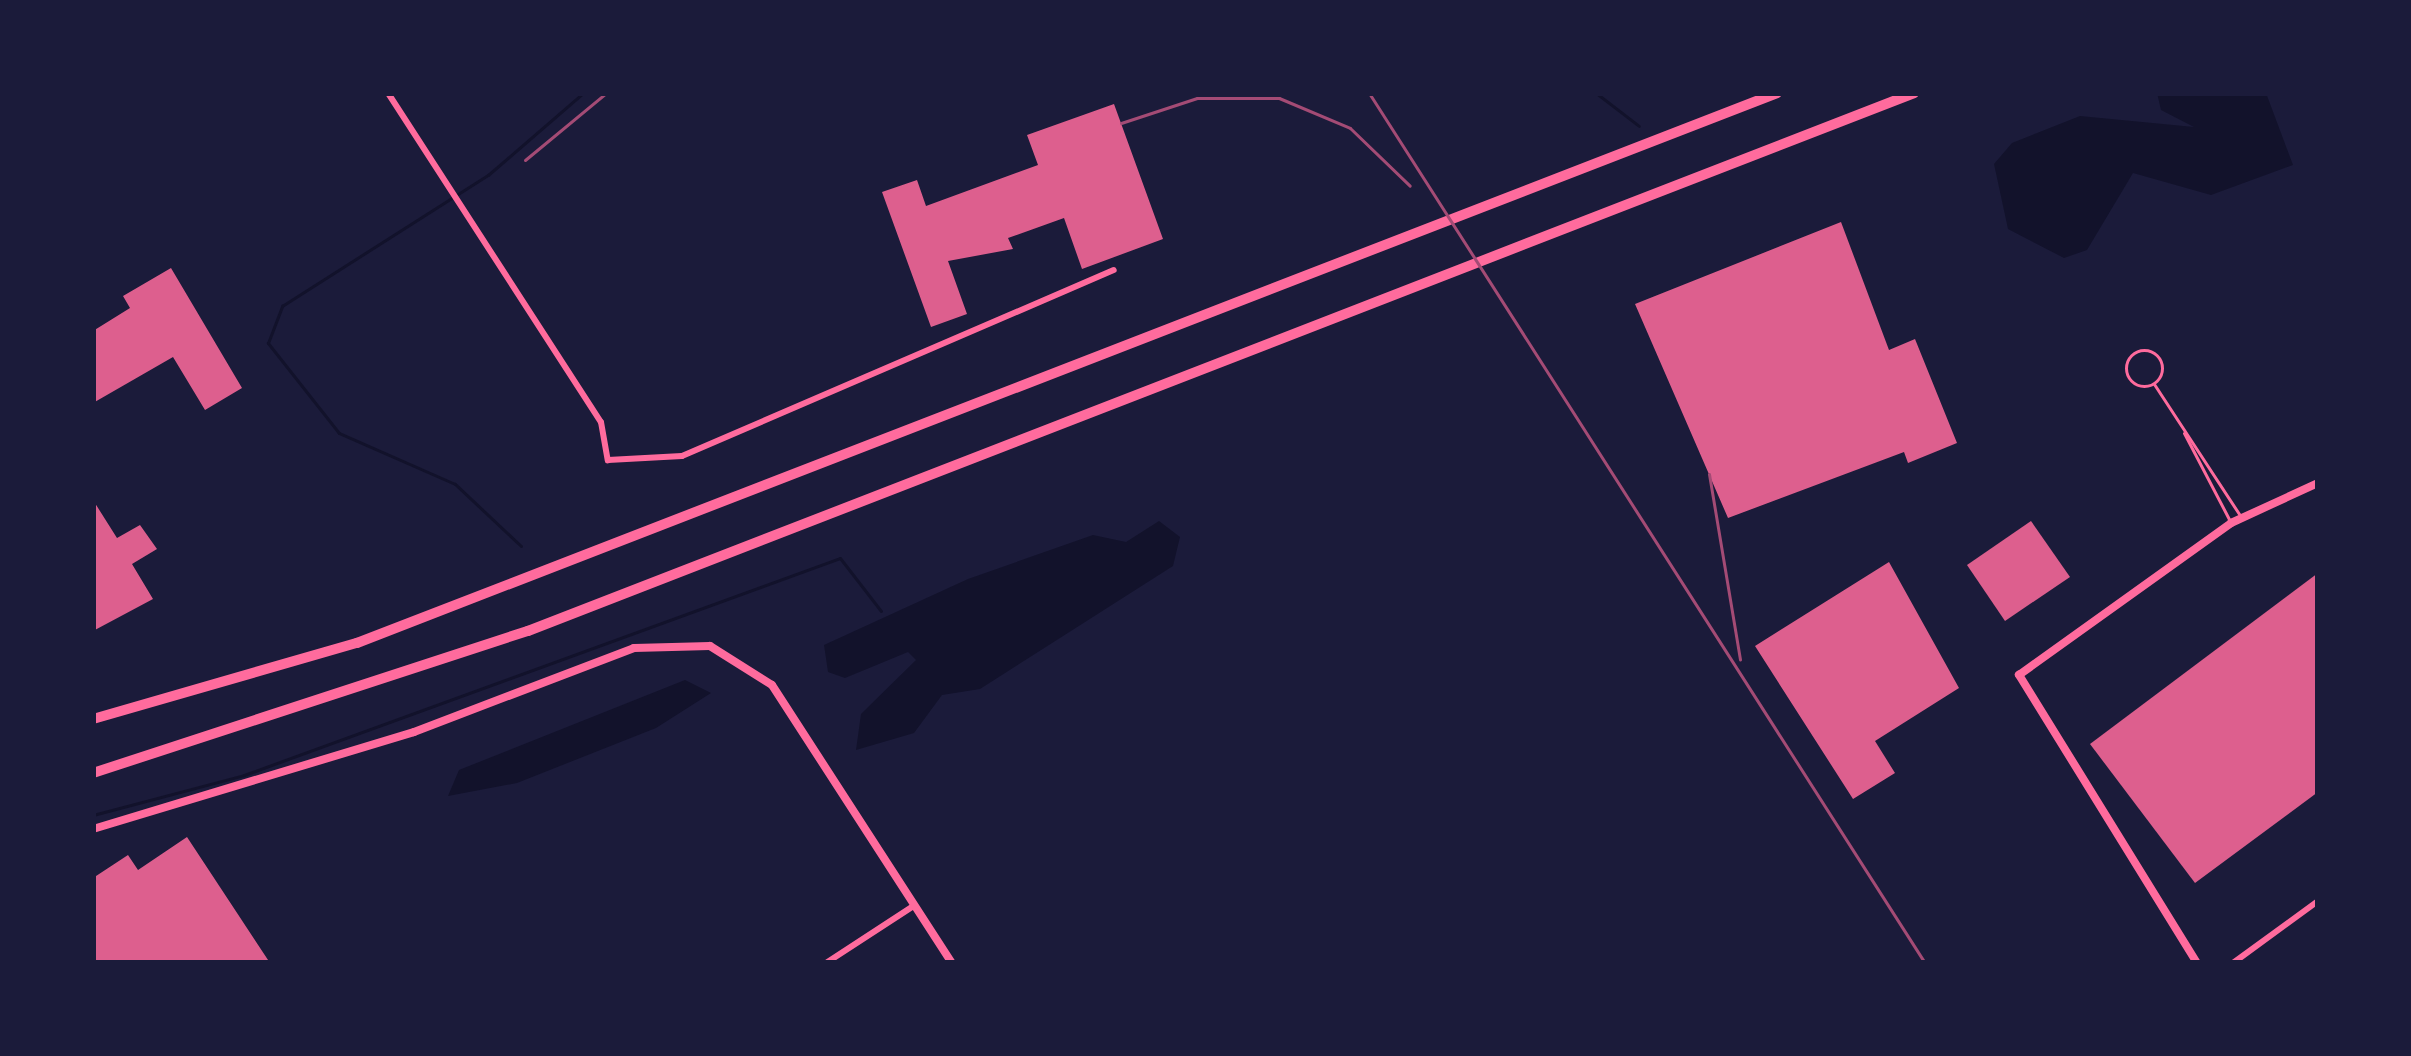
<!DOCTYPE html>
<style>
body{margin:0}
#map{position:relative;width:2411px;height:1056px;overflow:hidden;background:#1b1b3a;font-family:Mulish,sans-serif}
div>[style]{position:absolute}
.water>*{inset:0;background:#12122b}
.stream>*{height:3px;margin:-1.5px;padding:0 1.5px;transform-origin:1.5px;border-radius:1.5px;background:#12122b}
.building>*{inset:0;background:#dd5f8e}
.service>*{height:3px;margin:-1.5px;padding:0 1.5px;transform-origin:1.5px;border-radius:1.5px;background:#ff6b9d}
.service>.ring{margin:-1.5px;padding:0;box-sizing:content-box;background:none;border:3px solid #ff6b9d;border-radius:50%}
.minor>*{height:6px;margin:-3px;padding:0 3px;transform-origin:3px;border-radius:3px;background:#ff6b9d}
.tertiary>*{height:8px;margin:-4px;padding:0 4px;transform-origin:4px;border-radius:4px;background:#ff6b9d}
.motorway>*{height:10px;margin:-5px;padding:0 5px;transform-origin:5px;border-radius:5px;background:#ff6b9d}
.rail>*{height:3px;margin:-1.5px;padding:0 1.5px;transform-origin:1.5px;border-radius:1.5px;background:#a44b75}
span{translate:-50% -50%;white-space:nowrap;text-align:center;line-height:1.15;-webkit-text-stroke:9px #1b1b3a;paint-order:stroke}
.frame{position:absolute;inset:0;border:96px solid #1b1b3a;pointer-events:none}
</style>
<div id="map">
<div class="water">
<i style="clip-path:polygon(2157px 93px,2266px 93px,2293px 165px,2211px 195px,2133px 173px,2087px 250px,2064px 258px,2008px 229px,1994px 164px,2012px 143px,2080px 116px,2194px 127px,2161px 110px)"></i>
<i style="clip-path:polygon(1159px 521px,1180px 537px,1173px 566px,980px 689px,942px 695px,914px 733px,856px 750px,861px 714px,916px 660px,908px 652px,845px 678px,828px 672px,824px 645px,968px 579px,1093px 535px,1126px 542px)"></i>
<i style="clip-path:polygon(685px 680px,711px 693px,656px 728px,517px 783px,448px 796px,459px 770px)"></i>
</div>
<div class="stream">
<i style="left:1596px;top:93px;width:54px;rotate:37.5deg"></i>
<i style="left:521px;top:546px;width:91px;rotate:-136.8deg"></i>
<i style="left:455px;top:484px;width:127px;rotate:-156.3deg"></i>
<i style="left:339px;top:433px;width:115px;rotate:-128.3deg"></i>
<i style="left:268px;top:343px;width:40px;rotate:-69deg"></i>
<i style="left:282px;top:306px;width:244px;rotate:-32.5deg"></i>
<i style="left:488px;top:175px;width:125px;rotate:-40.8deg"></i>
<i style="left:93px;top:815px;width:156px;rotate:-14.8deg"></i>
<i style="left:244px;top:775px;width:634px;rotate:-20.01deg"></i>
<i style="left:840px;top:558px;width:67px;rotate:52.3deg"></i>
</div>
<div class="building">
<i style="clip-path:polygon(1114px 104px,1163px 239px,1082px 269px,1064px 218px,1008px 238px,1013px 249px,948px 261px,967px 314px,931px 327px,882px 192px,917px 180px,926px 206px,1038px 165px,1027px 135px)"></i>
<i style="clip-path:polygon(1841px 222px,1889px 350px,1915px 339px,1957px 443px,1908px 463px,1904px 452px,1728px 518px,1635px 304px)"></i>
<i style="clip-path:polygon(171px 268px,242px 388px,205px 410px,173px 357px,93px 403px,93px 331px,130px 308px,123px 296px)"></i>
<i style="clip-path:polygon(93px 500px,117px 538px,140px 525px,157px 549px,132px 564px,153px 599px,93px 631px)"></i>
<i style="clip-path:polygon(2031px 521px,2070px 577px,2005px 621px,1967px 565px)"></i>
<i style="clip-path:polygon(1889px 562px,1959px 688px,1875px 741px,1895px 773px,1853px 799px,1755px 646px)"></i>
<i style="clip-path:polygon(2318px 573px,2318px 792px,2195px 883px,2090px 744px)"></i>
<i style="clip-path:polygon(187px 837px,270px 963px,93px 963px,93px 878px,128px 855px,138px 870px)"></i>
</div>
<div class="service">
<i class="ring" style="left:2126px;top:350px;width:33px;height:33px"></i>
<i style="left:2154px;top:384px;width:159px;rotate:56.8deg"></i>
<i style="left:2184px;top:433px;width:97px;rotate:62.4deg"></i>
</div>
<div class="minor">
<i style="left:388px;top:93px;width:392px;rotate:57.1deg"></i>
<i style="left:601px;top:422px;width:39px;rotate:80deg"></i>
<i style="left:608px;top:460px;width:74px;rotate:-3.1deg"></i>
<i style="left:682px;top:456px;width:470px;rotate:-23.3deg"></i>
<i style="left:826px;top:963px;width:106px;rotate:-33.1deg"></i>
<i style="left:2233px;top:963px;width:105px;rotate:-36.1deg"></i>
</div>
<div class="tertiary">
<i style="left:93px;top:829px;width:335px;rotate:-16.8deg"></i>
<i style="left:414px;top:732px;width:235px;rotate:-20.9deg"></i>
<i style="left:634px;top:648px;width:76px;rotate:-1.5deg"></i>
<i style="left:710px;top:646px;width:73px;rotate:32.2deg"></i>
<i style="left:772px;top:685px;width:331px;rotate:57.1deg"></i>
<i style="left:2197px;top:963px;width:339px;rotate:-121.7deg"></i>
<i style="left:2019px;top:675px;width:261px;rotate:-35.6deg"></i>
<i style="left:2231px;top:523px;width:96px;rotate:-24.7deg"></i>
</div>
<div class="motorway">
<i style="left:93px;top:719px;width:275px;rotate:-16.1deg"></i>
<i style="left:357px;top:643px;width:1523px;rotate:-21.17deg"></i>
<i style="left:93px;top:773px;width:458px;rotate:-18.1deg"></i>
<i style="left:528px;top:631px;width:1487px;rotate:-21.21deg"></i>
</div>
<div class="rail">
<i style="left:1369px;top:93px;width:1032px;rotate:57.42deg"></i>
<i style="left:1121px;top:123px;width:80px;rotate:-18.2deg"></i>
<i style="left:1197px;top:98px;width:82px"></i>
<i style="left:1279px;top:98px;width:77px;rotate:22.9deg"></i>
<i style="left:1350px;top:128px;width:83px;rotate:44deg"></i>
<i style="left:525px;top:160px;width:105px;rotate:-39.6deg"></i>
<i style="left:1709px;top:474px;width:188px;rotate:80.5deg"></i>
</div>
<div class="frame"></div>
</div>
